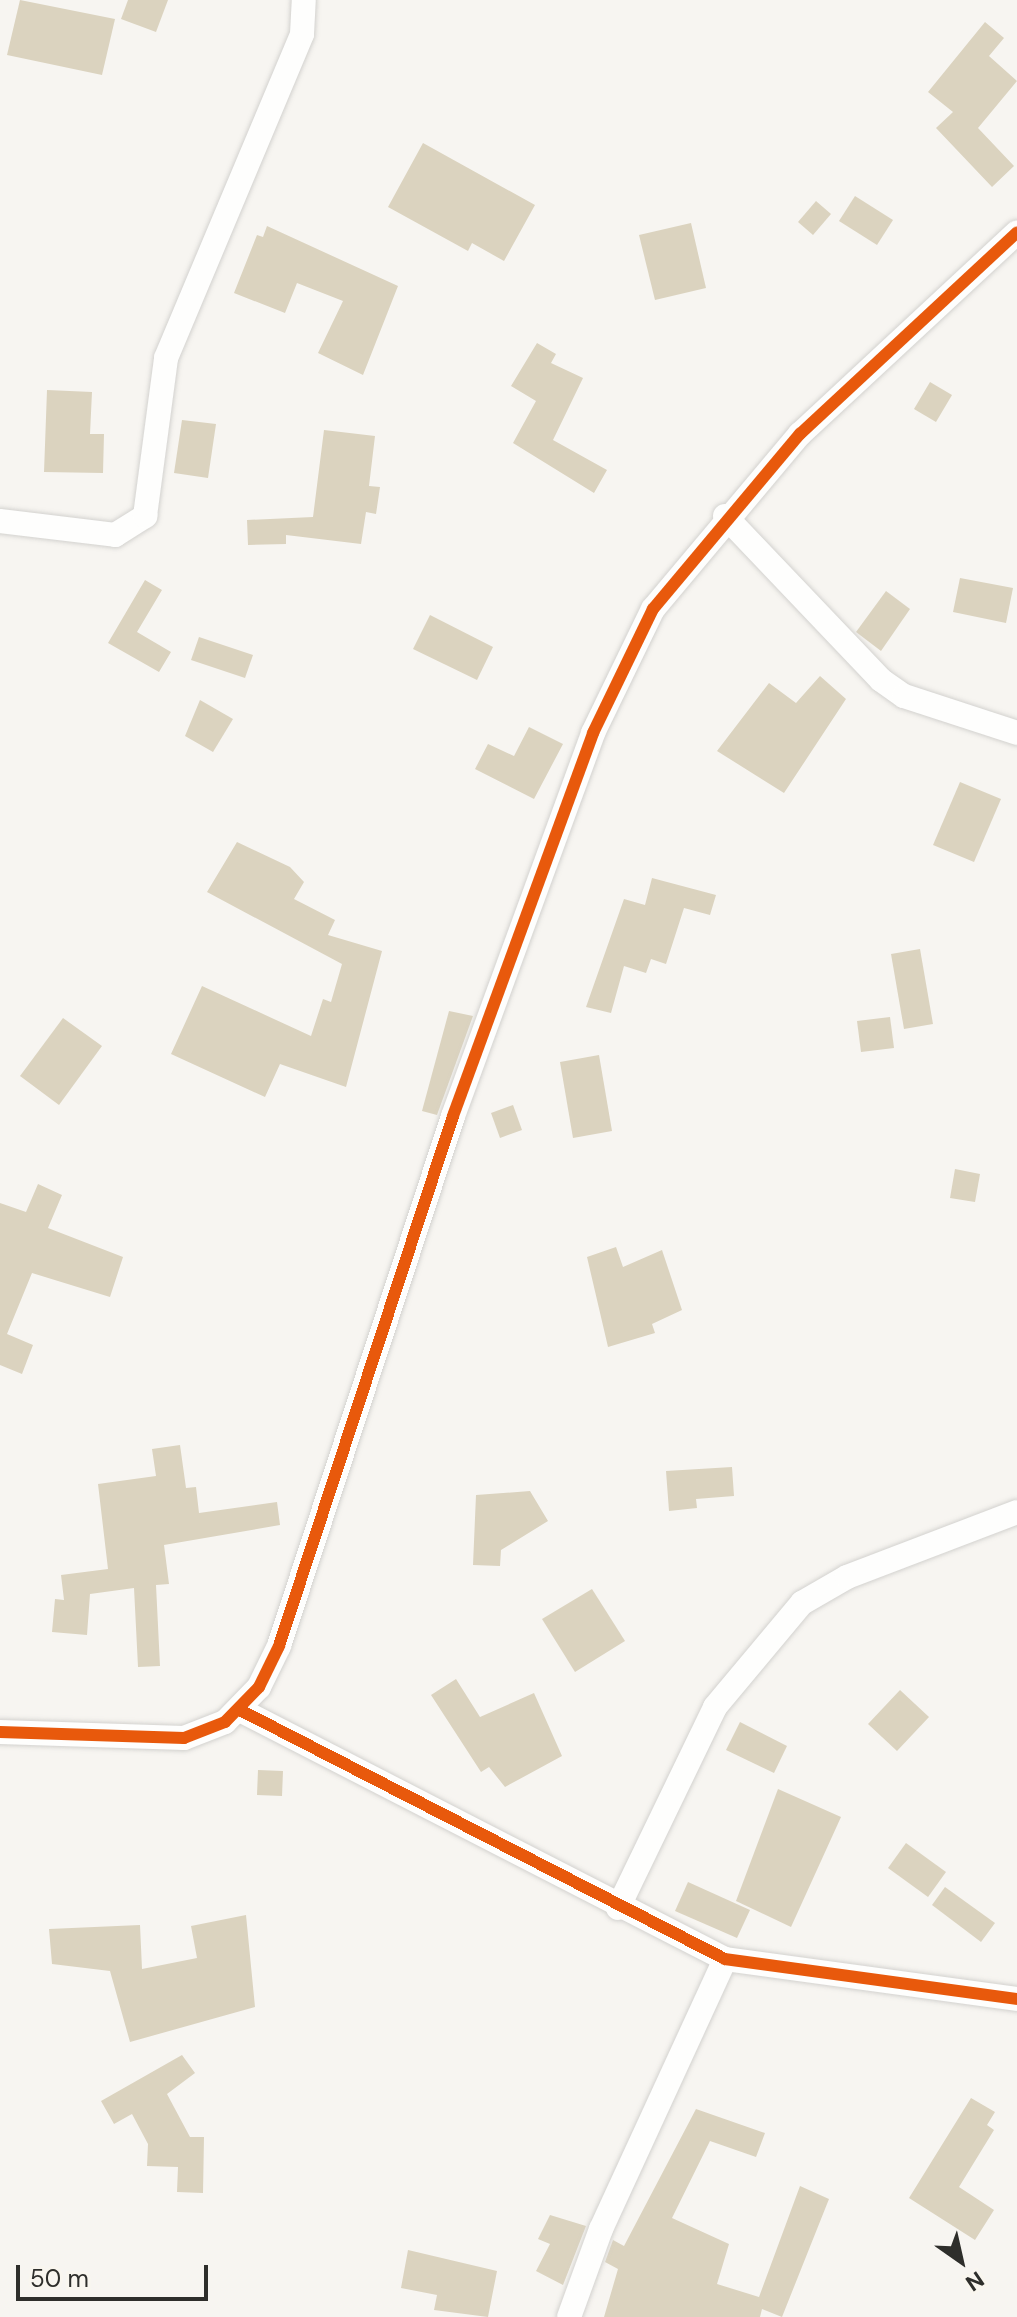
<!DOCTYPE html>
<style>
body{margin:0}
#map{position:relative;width:1017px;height:2317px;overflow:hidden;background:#f7f5f1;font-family:"DM Sans",sans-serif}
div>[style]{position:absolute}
.building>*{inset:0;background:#dbd3bf}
.roads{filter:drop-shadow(0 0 2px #d3d2cf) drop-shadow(0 0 2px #d3d2cf)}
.street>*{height:24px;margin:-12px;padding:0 12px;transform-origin:12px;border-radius:12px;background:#fefefd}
.cycleway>*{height:12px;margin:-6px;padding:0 6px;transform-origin:6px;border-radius:6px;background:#e8590c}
span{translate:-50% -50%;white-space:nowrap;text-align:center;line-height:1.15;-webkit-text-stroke:6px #f9f6ef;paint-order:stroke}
.north{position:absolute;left:921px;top:2221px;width:80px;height:80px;-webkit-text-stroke:6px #f9f6ef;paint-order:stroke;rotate:146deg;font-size:22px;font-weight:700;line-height:32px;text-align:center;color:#2e2e2b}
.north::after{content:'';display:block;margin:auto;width:28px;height:36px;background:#2e2e2b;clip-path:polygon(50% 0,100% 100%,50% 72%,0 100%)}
.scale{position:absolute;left:16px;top:2265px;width:192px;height:36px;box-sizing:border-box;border:4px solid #2e2e2b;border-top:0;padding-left:10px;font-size:24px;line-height:28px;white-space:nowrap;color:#2e2e2b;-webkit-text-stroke:6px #f9f6ef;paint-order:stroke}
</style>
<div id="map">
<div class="building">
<i style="clip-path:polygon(20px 0,115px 19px,102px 75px,7px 55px)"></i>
<i style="clip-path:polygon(128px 0,168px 0,156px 32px,121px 19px)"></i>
<i style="clip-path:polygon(985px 22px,1004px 38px,989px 56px,1017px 81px,978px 128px,1014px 166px,992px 187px,936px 128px,953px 112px,928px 92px)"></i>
<i style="clip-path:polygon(423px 143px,535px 205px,504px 261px,472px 243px,468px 251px,388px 207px)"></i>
<i style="clip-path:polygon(855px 196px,893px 220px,877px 245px,839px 221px)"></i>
<i style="clip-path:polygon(816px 201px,831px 214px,813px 235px,798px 222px)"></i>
<i style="clip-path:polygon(691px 223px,706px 288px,655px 300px,639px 235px)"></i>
<i style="clip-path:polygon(267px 226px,398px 286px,363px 375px,318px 353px,343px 301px,297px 283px,285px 313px,234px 293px,257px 235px,263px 237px)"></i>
<i style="clip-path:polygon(537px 343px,556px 354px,551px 363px,583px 378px,553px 440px,607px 470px,594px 493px,513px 443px,536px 401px,511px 386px)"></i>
<i style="clip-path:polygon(930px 382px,952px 395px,936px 422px,914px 409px)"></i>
<i style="clip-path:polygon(47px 390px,92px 392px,90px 434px,104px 434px,103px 473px,44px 472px)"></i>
<i style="clip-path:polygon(182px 420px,216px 424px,208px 478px,174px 473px)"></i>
<i style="clip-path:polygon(324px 430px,375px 436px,369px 486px,380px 487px,376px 514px,366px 512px,361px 544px,286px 535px,286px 544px,248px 545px,247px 520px,313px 517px)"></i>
<i style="clip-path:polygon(960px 578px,1013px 588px,1006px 623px,953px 612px)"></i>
<i style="clip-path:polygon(145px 580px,162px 590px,137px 632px,171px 652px,159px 672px,108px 643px)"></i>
<i style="clip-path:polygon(886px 591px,910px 609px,881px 651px,856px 632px)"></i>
<i style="clip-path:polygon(430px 615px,493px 647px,477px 680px,413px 649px)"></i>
<i style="clip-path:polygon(199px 637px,253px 655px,245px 678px,191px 660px)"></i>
<i style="clip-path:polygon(820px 676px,846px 699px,784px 793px,717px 751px,769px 683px,796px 703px)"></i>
<i style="clip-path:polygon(200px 700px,233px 719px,213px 752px,185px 736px)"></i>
<i style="clip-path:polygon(529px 727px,563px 744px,534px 799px,475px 769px,488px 744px,514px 756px)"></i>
<i style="clip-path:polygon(960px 782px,1001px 799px,974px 862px,933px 845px)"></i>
<i style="clip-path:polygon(237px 842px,290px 867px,304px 882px,294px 899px,335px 920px,328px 935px,382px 951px,346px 1087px,280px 1064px,265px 1097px,171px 1054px,202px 986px,311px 1036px,323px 999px,331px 1002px,342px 964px,207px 892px)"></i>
<i style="clip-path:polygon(652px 878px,716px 895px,710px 915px,684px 908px,666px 964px,651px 959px,646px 973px,624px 966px,611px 1013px,586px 1007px,624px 899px,645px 905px)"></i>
<i style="clip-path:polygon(920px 949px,933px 1024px,904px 1029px,891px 954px)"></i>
<i style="clip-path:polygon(449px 1011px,473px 1016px,437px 1115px,422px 1111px)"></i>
<i style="clip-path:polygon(890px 1017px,894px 1048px,861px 1052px,857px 1021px)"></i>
<i style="clip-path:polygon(63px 1018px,102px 1046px,59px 1105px,20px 1076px)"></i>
<i style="clip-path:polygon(599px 1055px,612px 1131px,573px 1138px,560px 1062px)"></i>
<i style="clip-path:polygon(513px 1105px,522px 1130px,500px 1138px,491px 1113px)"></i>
<i style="clip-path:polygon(955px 1169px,980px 1174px,975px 1202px,950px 1198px)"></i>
<i style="clip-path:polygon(38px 1184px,62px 1195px,48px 1228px,123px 1257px,110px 1297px,32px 1273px,7px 1334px,33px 1345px,22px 1374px,0 1365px,0 1203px,26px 1212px)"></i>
<i style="clip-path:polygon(616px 1247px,623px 1267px,662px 1250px,682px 1310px,652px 1324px,655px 1333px,608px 1347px,587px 1257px)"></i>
<i style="clip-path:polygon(180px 1445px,186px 1488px,196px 1487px,199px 1513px,277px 1502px,280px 1525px,164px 1545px,169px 1584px,156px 1585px,160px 1666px,138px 1667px,134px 1588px,90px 1594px,87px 1635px,52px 1632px,55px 1599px,64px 1600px,61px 1575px,108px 1569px,98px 1484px,156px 1476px,152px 1449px)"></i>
<i style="clip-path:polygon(732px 1467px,734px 1496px,696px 1499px,697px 1508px,669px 1511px,666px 1471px)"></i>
<i style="clip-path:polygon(530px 1491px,548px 1521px,501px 1550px,500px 1566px,473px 1565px,476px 1495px)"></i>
<i style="clip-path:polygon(592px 1589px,625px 1641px,575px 1672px,542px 1619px)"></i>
<i style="clip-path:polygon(456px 1679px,480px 1717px,534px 1693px,562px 1756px,505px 1787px,489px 1767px,481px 1772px,431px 1695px)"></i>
<i style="clip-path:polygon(900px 1690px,929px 1717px,897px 1751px,868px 1724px)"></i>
<i style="clip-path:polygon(740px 1722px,787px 1746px,774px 1773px,726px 1750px)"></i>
<i style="clip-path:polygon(258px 1770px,283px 1771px,282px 1796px,257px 1795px)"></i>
<i style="clip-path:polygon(778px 1789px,841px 1817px,791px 1927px,736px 1901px)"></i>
<i style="clip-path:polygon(906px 1843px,946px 1872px,928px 1897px,888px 1868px)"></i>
<i style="clip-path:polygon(688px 1882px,750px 1910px,737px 1938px,675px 1911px)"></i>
<i style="clip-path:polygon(945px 1887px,995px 1923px,981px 1942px,932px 1905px)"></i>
<i style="clip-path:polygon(246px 1915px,255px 2007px,130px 2042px,110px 1971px,52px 1964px,49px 1929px,140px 1925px,142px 1969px,197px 1958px,191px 1926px)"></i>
<i style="clip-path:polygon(182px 2055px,195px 2073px,167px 2094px,190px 2137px,204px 2137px,203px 2193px,177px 2192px,178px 2167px,147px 2166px,148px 2144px,132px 2114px,114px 2124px,101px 2101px)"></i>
<i style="clip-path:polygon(971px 2098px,995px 2112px,987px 2125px,994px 2130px,959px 2187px,994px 2210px,975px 2240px,909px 2198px)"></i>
<i style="clip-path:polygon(696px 2109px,765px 2133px,756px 2157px,710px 2141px,672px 2218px,729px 2244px,717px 2284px,759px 2297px,800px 2186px,829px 2199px,782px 2317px,762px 2309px,760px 2317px,604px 2317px,618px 2269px,605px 2262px,613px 2240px,624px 2246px)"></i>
<i style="clip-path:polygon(550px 2215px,586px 2226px,563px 2285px,536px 2271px,550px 2244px,538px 2239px)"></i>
<i style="clip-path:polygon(408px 2250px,497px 2271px,488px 2317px,434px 2310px,437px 2295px,401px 2288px)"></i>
</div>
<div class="roads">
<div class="street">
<i style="left:725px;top:516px;width:226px;rotate:46.4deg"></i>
<i style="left:881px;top:680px;width:28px;rotate:35deg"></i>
<i style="left:904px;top:696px;width:119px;rotate:18.1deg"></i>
<i style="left:0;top:521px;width:116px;rotate:6.9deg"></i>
<i style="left:115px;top:535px;width:36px;rotate:-32deg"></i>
<i style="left:145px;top:516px;width:159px;rotate:-82.4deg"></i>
<i style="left:166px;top:358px;width:351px;rotate:-67.2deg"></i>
<i style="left:302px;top:34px;width:34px;rotate:-87deg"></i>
<i style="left:240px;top:1710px;width:545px;rotate:27.18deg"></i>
<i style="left:725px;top:1959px;width:295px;rotate:7.8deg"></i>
<i style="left:0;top:1732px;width:184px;rotate:1.9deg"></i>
<i style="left:184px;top:1738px;width:44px;rotate:-21.3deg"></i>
<i style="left:225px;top:1722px;width:49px;rotate:-45.8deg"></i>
<i style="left:259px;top:1687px;width:46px;rotate:-64deg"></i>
<i style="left:279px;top:1646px;width:558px;rotate:-71.82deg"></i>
<i style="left:453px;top:1116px;width:408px;rotate:-69.9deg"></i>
<i style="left:593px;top:733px;width:138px;rotate:-64.2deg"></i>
<i style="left:653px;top:609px;width:229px;rotate:-50deg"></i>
<i style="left:800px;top:434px;width:296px;rotate:-42.9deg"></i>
<i style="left:618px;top:1908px;width:223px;rotate:-64.2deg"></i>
<i style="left:715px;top:1707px;width:136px;rotate:-50.1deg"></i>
<i style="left:802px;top:1603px;width:52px;rotate:-30deg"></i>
<i style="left:847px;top:1577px;width:182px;rotate:-20.9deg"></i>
<i style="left:569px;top:2317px;width:94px;rotate:-70deg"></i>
<i style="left:601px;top:2229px;width:297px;rotate:-65.3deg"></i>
</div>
</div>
<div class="cycleway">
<i style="left:240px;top:1710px;width:545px;rotate:27.18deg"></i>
<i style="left:725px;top:1959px;width:295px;rotate:7.8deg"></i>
<i style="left:0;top:1732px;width:184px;rotate:1.9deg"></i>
<i style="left:184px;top:1738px;width:44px;rotate:-21.3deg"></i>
<i style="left:225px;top:1722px;width:49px;rotate:-45.8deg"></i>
<i style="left:259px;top:1687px;width:46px;rotate:-64deg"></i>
<i style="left:279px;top:1646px;width:558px;rotate:-71.82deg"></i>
<i style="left:453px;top:1116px;width:408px;rotate:-69.9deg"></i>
<i style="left:593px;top:733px;width:138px;rotate:-64.2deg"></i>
<i style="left:653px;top:609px;width:229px;rotate:-50deg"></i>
<i style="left:800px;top:434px;width:296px;rotate:-42.9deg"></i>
</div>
<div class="north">N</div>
<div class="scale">50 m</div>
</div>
